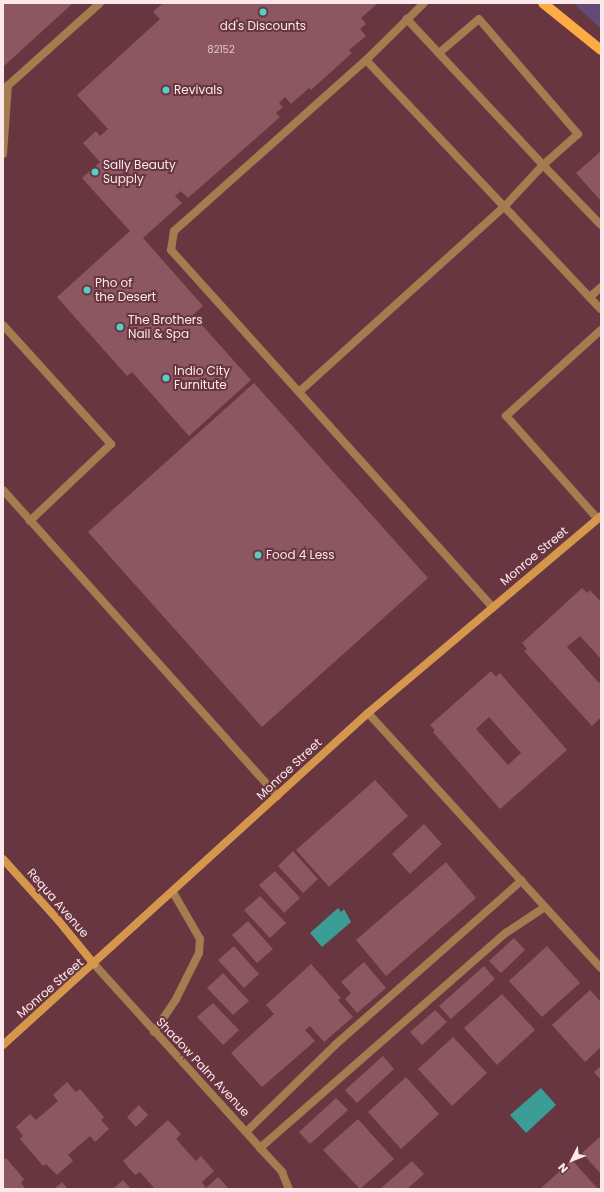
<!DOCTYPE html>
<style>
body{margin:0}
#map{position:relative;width:604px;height:1192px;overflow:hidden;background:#683640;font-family:Poppins,sans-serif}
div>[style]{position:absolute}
.green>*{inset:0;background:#624976}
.water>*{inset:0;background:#3a9d96}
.building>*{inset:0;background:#8c5760}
.lane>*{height:8px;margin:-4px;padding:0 4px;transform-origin:4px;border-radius:4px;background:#a37c4f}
.street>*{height:8px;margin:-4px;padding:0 4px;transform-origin:4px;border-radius:4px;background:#a37c4f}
.secondary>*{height:8px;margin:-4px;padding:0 4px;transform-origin:4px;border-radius:4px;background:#d5974c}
.primary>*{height:10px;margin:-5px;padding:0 5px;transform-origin:5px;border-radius:5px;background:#fcab45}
.dots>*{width:11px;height:11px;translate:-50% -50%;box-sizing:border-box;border:2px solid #683640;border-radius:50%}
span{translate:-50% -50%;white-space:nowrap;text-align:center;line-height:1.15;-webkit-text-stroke:4px #683640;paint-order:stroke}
.number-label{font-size:10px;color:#e0c4c8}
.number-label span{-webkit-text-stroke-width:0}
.poi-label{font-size:12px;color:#fce8eb}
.left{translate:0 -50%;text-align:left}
.street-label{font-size:12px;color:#fce8eb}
.frame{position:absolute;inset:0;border:4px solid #fce8eb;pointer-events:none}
.north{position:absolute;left:552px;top:1140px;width:40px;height:40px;-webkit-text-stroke:3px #683640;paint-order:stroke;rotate:228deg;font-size:11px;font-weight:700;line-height:16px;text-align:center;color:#fce8eb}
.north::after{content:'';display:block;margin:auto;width:14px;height:18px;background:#fce8eb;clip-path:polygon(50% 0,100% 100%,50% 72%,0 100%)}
</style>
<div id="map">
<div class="green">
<i style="clip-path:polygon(573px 3px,601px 3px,601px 29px)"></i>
</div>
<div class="water">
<i style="clip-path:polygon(338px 908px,341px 912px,344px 909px,351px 922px,322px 947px,310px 933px)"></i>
<i style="clip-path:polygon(541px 1088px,556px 1105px,526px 1133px,510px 1115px)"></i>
</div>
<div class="building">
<i style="clip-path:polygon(3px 3px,73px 3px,3px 67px)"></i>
<i style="clip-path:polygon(163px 3px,378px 3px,361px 18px,366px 24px,360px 29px,366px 36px,349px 50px,352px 53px,311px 90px,309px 88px,291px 104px,285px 97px,279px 103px,283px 107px,276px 113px,280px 117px,188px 198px,181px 191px,175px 196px,182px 203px,143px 238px,203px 306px,193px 315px,251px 380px,189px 436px,132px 372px,127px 376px,57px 297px,130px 231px,82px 178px,100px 162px,83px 143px,96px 131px,100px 136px,108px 129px,77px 95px,160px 19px,153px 12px)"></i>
<i style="clip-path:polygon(601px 151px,601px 201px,576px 173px)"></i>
<i style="clip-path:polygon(254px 383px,428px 578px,262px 727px,88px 532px)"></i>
<i style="clip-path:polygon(582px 588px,587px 593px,590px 590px,601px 602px,601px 659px,580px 636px,567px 647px,599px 683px,601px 681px,601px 717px,592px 726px,524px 651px,527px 649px,522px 643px)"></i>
<i style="clip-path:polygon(evenodd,491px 671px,496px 677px,500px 673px,567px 750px,500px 809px,433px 732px,435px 730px,430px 725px,491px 671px,489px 717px,521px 753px,508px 765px,476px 729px,489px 717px)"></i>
<i style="clip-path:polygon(375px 780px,408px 816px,329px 887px,296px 850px)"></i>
<i style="clip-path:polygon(424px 824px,442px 844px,410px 874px,392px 854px)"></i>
<i style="clip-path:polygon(293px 851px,318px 879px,303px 893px,278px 866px)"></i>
<i style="clip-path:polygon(446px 862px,476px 898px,386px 976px,356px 940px)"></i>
<i style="clip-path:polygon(275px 871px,300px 898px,284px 913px,259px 885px)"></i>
<i style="clip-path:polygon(260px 896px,286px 923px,270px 938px,244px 910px)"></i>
<i style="clip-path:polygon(248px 921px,273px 949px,257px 963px,232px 935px)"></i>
<i style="clip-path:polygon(514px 938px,525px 950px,501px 973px,489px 961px)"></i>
<i style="clip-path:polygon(234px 946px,259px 974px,244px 988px,218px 960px)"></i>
<i style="clip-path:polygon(547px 946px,580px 983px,542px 1017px,509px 981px)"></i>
<i style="clip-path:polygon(364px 962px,386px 988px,357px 1013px,345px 999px,351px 993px,341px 982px)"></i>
<i style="clip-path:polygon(311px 964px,341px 998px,338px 1000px,353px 1017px,324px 1042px,310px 1026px,305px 1030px,315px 1041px,262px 1087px,231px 1053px,274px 1014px,266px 1005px)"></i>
<i style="clip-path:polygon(484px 966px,495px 979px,451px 1019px,439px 1006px)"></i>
<i style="clip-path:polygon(223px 973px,249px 1001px,233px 1015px,207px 988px)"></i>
<i style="clip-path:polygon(590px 990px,601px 1002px,601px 1047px,585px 1062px,552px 1025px)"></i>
<i style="clip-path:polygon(502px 994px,535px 1030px,497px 1065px,464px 1028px)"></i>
<i style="clip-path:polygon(213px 1003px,239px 1030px,223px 1045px,197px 1017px)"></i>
<i style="clip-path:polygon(435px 1010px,447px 1022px,422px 1045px,410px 1032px)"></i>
<i style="clip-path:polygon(453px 1037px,487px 1073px,452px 1106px,418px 1069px)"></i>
<i style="clip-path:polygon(383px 1056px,394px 1069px,357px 1103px,345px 1090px)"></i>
<i style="clip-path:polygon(601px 1066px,601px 1080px,594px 1072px)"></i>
<i style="clip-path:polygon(406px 1077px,439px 1114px,401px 1149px,368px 1112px)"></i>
<i style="clip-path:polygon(67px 1082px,76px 1092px,80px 1089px,104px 1117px,101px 1120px,109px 1129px,95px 1142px,90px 1136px,68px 1155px,73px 1161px,57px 1175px,46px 1164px,43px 1166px,20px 1139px,23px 1136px,16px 1127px,30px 1114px,36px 1120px,58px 1101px,53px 1095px)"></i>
<i style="clip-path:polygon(336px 1098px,348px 1110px,310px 1144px,299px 1132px)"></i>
<i style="clip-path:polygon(139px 1105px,148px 1115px,136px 1127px,127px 1117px)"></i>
<i style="clip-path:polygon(358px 1119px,394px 1159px,360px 1189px,323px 1150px)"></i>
<i style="clip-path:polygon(168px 1120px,181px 1134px,176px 1139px,196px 1161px,201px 1156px,214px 1171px,202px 1182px,206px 1188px,218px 1177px,229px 1189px,155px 1189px,140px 1172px,135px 1175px,123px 1161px)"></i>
<i style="clip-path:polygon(601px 1136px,601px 1174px,582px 1153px)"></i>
<i style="clip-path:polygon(6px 1158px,24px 1179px,21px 1183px,26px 1189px,3px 1189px,3px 1160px)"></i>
<i style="clip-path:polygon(572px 1160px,598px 1189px,540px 1189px)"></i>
<i style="clip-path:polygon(412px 1161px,424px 1174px,407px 1189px,380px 1189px)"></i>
<i style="clip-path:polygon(123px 1180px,131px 1189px,113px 1189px)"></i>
<i style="clip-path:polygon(62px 1182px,68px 1189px,54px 1189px)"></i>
</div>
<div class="lane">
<i style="left:424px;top:3px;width:81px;rotate:135.5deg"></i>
<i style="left:366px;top:60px;width:257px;rotate:138.3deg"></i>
<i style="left:174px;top:231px;width:19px;rotate:99deg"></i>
<i style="left:171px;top:250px;width:481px;rotate:48deg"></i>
<i style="left:439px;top:53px;width:52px;rotate:-40.4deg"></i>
<i style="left:479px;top:19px;width:152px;rotate:49.3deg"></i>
<i style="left:578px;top:134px;width:47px;rotate:138.5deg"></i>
<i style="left:543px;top:165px;width:83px;rotate:46deg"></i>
<i style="left:366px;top:60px;width:342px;rotate:46.7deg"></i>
<i style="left:3px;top:90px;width:130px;rotate:-41.9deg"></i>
<i style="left:3px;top:154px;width:69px;rotate:-85.9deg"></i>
<i style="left:590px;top:297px;width:15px;rotate:-42deg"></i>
<i style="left:3px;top:325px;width:161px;rotate:47.8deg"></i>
<i style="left:111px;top:444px;width:112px;rotate:136.5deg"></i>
<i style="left:299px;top:392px;width:276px;rotate:-42.1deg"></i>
<i style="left:504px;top:207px;width:57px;rotate:-47.1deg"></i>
<i style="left:543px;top:165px;width:200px;rotate:-133deg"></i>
<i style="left:3px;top:490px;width:411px;rotate:48.1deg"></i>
<i style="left:597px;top:518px;width:137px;rotate:-131.7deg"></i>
<i style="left:506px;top:416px;width:128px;rotate:-42.2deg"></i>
<i style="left:368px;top:713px;width:345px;rotate:47.6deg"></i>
<i style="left:154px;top:1032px;width:40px;rotate:-56deg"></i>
<i style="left:176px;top:999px;width:51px;rotate:-63.4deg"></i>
<i style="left:199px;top:953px;width:14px;rotate:-86deg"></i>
<i style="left:200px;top:939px;width:54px;rotate:-119.9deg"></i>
<i style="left:246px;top:1132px;width:124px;rotate:-44.3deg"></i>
<i style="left:335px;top:1045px;width:249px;rotate:-41.4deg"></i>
<i style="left:260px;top:1148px;width:327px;rotate:-41.2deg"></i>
<i style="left:506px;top:933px;width:47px;rotate:-33.7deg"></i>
</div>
<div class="street">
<i style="left:94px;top:964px;width:248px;rotate:47.9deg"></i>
<i style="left:260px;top:1148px;width:33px;rotate:47deg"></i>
<i style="left:282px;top:1172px;width:18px;rotate:68deg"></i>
</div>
<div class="secondary">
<i style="left:3px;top:859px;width:82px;rotate:48deg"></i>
<i style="left:58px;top:920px;width:57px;rotate:50.7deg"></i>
<i style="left:3px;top:1045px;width:493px;rotate:-42.3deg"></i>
<i style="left:368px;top:713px;width:305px;rotate:-40.2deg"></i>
</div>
<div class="primary">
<i style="left:543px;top:3px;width:75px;rotate:39deg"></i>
</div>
<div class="dots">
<i style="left:263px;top:12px;background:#55cec5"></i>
<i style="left:166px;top:90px;background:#55cec5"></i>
<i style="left:95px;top:172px;background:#55cec5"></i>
<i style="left:87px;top:290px;background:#55cec5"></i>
<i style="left:120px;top:327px;background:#55cec5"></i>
<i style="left:166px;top:378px;background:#55cec5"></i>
<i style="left:258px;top:555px;background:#55cec5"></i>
</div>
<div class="number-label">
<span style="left:221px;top:50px">82152</span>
</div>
<div class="poi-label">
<span style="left:263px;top:26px">dd's Discounts</span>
<span class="left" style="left:174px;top:90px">Revivals</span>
<span class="left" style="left:103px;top:172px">Sally Beauty<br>Supply</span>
<span class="left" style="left:95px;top:290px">Pho of<br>the Desert</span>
<span class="left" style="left:128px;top:327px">The Brothers<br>Nail &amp; Spa</span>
<span class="left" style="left:174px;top:378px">Indio City<br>Furnitute</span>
<span class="left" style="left:266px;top:555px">Food 4 Less</span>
</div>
<div class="street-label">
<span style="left:534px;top:556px;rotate:-40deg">Monroe Street</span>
<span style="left:289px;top:769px;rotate:-43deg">Monroe Street</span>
<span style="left:58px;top:903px;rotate:49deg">Requa Avenue</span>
<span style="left:50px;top:988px;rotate:-41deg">Monroe Street</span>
<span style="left:203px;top:1067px;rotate:47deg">Shadow Palm Avenue</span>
</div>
<div class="frame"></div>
<div class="north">N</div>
</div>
